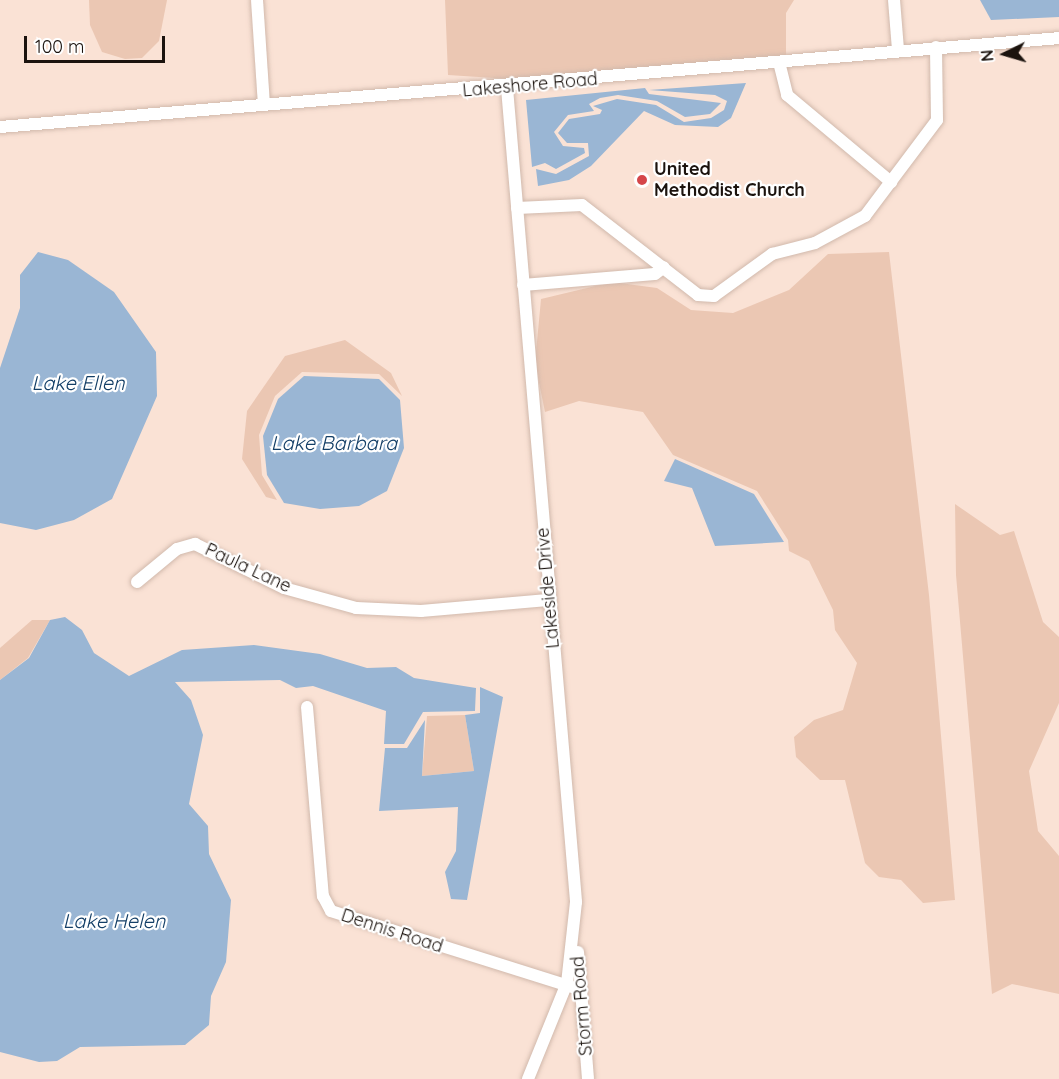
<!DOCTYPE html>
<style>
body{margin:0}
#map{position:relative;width:1059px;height:1079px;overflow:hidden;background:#fae2d5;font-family:Quicksand,sans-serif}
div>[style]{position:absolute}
.green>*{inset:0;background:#ebc7b3}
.water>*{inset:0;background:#9ab6d4}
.roads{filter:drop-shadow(0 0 2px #d1b9ac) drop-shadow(0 0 2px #d1b9ac)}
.minor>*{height:12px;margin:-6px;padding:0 6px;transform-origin:6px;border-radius:6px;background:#fff}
.dots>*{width:16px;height:16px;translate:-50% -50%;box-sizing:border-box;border:3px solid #fff;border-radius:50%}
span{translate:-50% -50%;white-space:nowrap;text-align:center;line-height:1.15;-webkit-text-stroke:4.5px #fff;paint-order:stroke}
.street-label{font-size:18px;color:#1b130e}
.poi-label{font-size:18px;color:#1b130e;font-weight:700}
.left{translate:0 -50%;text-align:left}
.water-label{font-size:20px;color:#143f67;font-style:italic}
.north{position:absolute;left:975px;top:24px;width:60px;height:60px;-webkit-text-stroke:4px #fff;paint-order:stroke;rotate:265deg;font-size:16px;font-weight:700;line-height:24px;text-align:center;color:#1b130e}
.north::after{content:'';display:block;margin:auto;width:21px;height:27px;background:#1b130e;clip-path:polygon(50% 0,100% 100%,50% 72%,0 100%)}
.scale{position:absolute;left:24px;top:36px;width:141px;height:27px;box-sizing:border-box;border:3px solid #1b130e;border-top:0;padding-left:8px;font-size:18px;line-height:21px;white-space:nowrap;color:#1b130e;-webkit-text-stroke:4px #fff;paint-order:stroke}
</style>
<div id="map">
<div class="green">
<i style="clip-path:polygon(89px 0,167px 0,159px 41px,142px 58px,125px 59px,102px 52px,90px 25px)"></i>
<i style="clip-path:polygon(445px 0,794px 0,786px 13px,786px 56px,511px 79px,448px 75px)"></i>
<i style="clip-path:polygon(889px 252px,929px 595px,955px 900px,923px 903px,901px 880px,879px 877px,865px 863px,845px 780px,820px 780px,796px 757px,794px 737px,814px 720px,843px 710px,857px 663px,835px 630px,833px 610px,809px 561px,789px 551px,788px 540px,757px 491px,673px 455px,643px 412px,579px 401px,545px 412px,535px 363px,541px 299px,612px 282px,657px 288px,691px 310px,733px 313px,789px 290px,828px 254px)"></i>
<i style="clip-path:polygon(345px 340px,391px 373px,402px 396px,379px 374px,302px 372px,275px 396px,259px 435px,262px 475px,277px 500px,266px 497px,242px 459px,247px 411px,285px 356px)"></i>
<i style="clip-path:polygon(955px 504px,1000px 535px,1014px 531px,1043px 622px,1059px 637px,1059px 703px,1029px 771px,1038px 831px,1059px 856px,1059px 994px,1012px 984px,992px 994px,956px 575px)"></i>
<i style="clip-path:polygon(32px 620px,50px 620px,28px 658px,0 680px,0 648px)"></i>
<i style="clip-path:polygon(465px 715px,474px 771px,422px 776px,427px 716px)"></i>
</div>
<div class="water">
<i style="clip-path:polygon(980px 0,1059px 0,1059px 17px,991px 20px)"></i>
<i style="clip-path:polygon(746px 83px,731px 118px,718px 127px,675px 125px,644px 111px,591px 166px,569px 180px,538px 186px,536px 169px,556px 174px,589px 156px,588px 143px,567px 143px,558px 133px,569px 119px,600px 114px,602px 110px,593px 106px,617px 99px,656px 105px,684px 122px,711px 118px,724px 110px,727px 101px,715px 95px,649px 90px)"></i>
<i style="clip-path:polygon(645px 88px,649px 94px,721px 103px,710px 114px,685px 117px,657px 101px,618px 95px,600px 98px,589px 104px,594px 111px,568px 115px,554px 132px,563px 146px,584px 148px,585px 153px,556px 169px,545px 163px,532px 167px,526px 100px)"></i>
<i style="clip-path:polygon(38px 252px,68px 260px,114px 292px,156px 352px,157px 396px,112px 499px,74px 520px,36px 530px,0 523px,0 368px,20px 308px,20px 275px)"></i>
<i style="clip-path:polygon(304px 376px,379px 379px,400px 400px,404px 448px,387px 491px,359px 506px,320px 509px,284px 503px,267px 475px,263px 436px,278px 399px)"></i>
<i style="clip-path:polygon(675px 459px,754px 494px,784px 542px,715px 546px,692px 488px,664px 481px)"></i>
<i style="clip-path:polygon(65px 617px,82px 630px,94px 653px,129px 676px,182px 650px,254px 645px,320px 654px,367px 668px,396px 667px,414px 678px,476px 688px,475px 711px,423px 712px,404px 744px,384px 744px,386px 711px,313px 686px,296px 688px,280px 680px,175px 682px,191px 700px,203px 735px,189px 804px,208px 826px,209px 854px,231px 900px,226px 962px,211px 996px,209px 1025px,185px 1045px,80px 1047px,57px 1061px,39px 1062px,0 1052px,0 680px,29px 658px,50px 620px)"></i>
<i style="clip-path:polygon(480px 687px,503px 697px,467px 900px,451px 899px,445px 872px,456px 851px,458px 807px,379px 811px,385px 748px,407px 748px,425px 720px,422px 776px,474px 771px,465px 715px,480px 713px)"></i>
</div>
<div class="roads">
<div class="minor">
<i style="left:257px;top:0;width:105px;rotate:86.2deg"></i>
<i style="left:894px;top:0;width:50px;rotate:85.4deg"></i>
<i style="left:779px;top:62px;width:34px;rotate:76deg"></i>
<i style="left:787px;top:95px;width:136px;rotate:39.9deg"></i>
<i style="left:507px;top:88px;width:817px;rotate:85.15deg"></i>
<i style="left:576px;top:902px;width:81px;rotate:96.3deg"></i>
<i style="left:567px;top:983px;width:104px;rotate:112.1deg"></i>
<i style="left:0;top:127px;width:1063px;rotate:-4.8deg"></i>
<i style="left:517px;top:208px;width:65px;rotate:-2.6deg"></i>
<i style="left:582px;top:205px;width:147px;rotate:37.8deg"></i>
<i style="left:698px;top:295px;width:16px;rotate:4deg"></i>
<i style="left:714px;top:296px;width:72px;rotate:-35.9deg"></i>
<i style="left:772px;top:254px;width:44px;rotate:-14.3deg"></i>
<i style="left:815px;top:243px;width:57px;rotate:-28.4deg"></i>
<i style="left:865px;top:216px;width:120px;rotate:-53.1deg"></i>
<i style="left:937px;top:120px;width:73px;rotate:-90.8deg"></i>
<i style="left:523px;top:285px;width:132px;rotate:-4.8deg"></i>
<i style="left:655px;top:274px;width:11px;rotate:-38deg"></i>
<i style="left:137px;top:582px;width:52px;rotate:-39.5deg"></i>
<i style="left:177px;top:549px;width:19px;rotate:-16deg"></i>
<i style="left:195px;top:544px;width:99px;rotate:26.3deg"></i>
<i style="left:284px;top:588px;width:75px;rotate:15.5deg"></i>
<i style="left:356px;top:608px;width:65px;rotate:2.6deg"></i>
<i style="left:421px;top:611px;width:127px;rotate:-5deg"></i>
<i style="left:307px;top:707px;width:190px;rotate:85.2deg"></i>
<i style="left:323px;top:896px;width:17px;rotate:62deg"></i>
<i style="left:331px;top:911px;width:263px;rotate:17.5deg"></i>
<i style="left:578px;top:952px;width:127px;rotate:85.5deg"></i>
</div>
</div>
<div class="dots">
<i style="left:642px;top:180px;background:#d5464a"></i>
</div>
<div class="street-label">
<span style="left:530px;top:85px;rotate:-5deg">Lakeshore Road</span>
<span style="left:248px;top:568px;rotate:25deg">Paula Lane</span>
<span style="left:548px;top:588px;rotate:-95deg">Lakeside Drive</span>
<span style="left:392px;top:931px;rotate:18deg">Dennis Road</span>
<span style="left:582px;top:1006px;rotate:-95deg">Storm Road</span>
</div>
<div class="poi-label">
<span class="left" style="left:654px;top:180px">United<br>Methodist Church</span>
</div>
<div class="water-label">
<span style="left:78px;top:382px">Lake Ellen</span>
<span style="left:334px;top:442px">Lake Barbara</span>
<span style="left:114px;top:920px">Lake Helen</span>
</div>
<div class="north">N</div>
<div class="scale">100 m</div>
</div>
